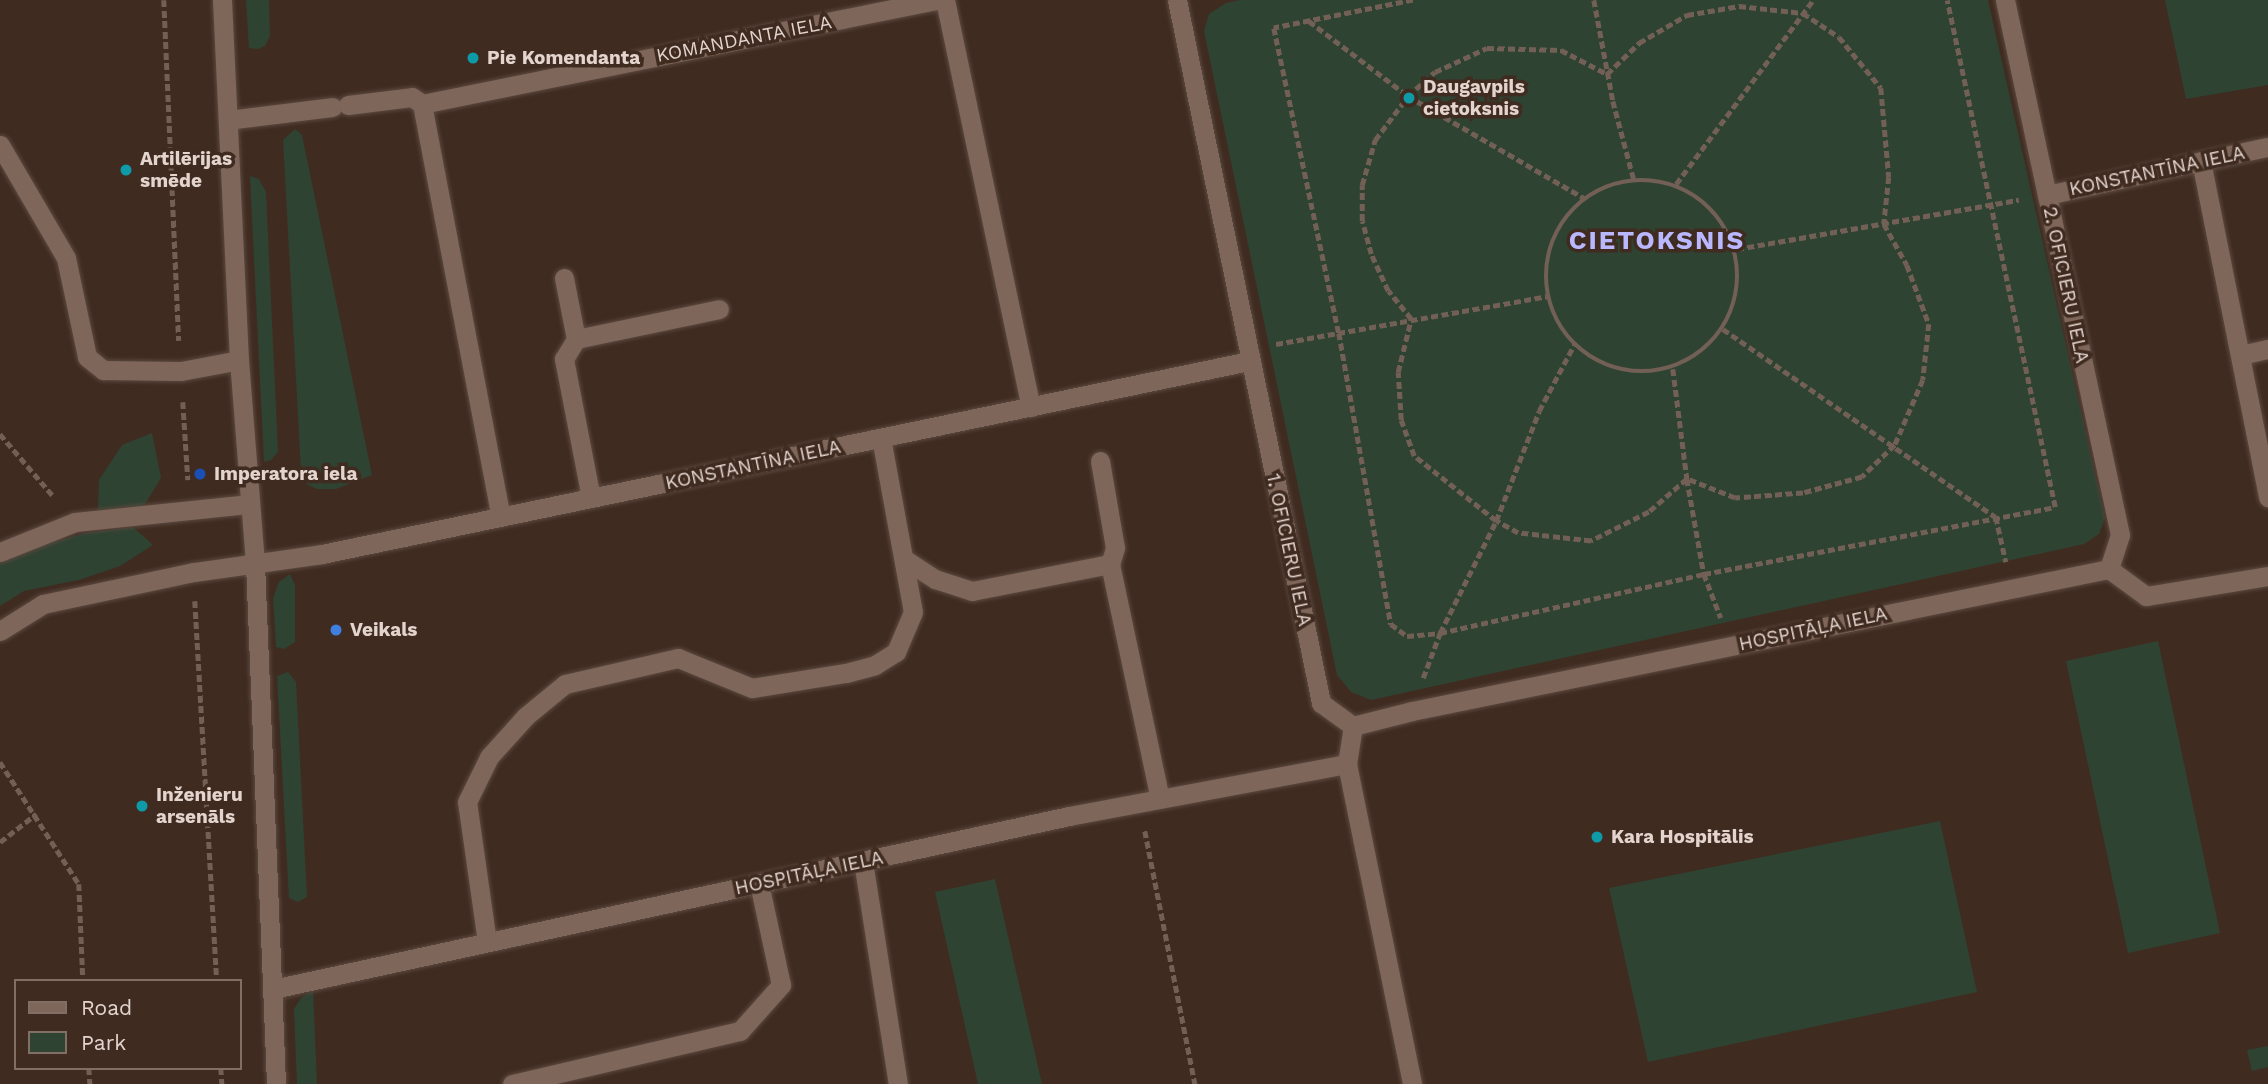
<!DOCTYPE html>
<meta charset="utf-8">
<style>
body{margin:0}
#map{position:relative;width:2268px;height:1084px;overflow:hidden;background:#402b20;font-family:"Work Sans",sans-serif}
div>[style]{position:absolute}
.green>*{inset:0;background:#2f4332}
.path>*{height:4.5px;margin-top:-2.25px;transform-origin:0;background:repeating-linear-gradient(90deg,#725f55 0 7px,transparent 0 10.5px)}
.path>.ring{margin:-2.25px;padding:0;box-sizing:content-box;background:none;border:4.5px solid #725f55;border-radius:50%}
.roads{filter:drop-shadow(0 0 2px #5b4940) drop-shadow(0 0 2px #5b4940)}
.minor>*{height:19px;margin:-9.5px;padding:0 9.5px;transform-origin:9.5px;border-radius:9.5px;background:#7e665a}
.dots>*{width:19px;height:19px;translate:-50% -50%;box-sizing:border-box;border:4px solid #402b20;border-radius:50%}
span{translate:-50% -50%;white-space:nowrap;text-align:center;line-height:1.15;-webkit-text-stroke:7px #402b20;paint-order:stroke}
.street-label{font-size:19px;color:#e3d5ce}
.poi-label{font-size:19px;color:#e3d5ce;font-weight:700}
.left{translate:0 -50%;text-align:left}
.district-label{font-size:26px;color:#b9b8ff;font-weight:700;letter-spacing:2px}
.legend{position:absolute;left:14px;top:979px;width:228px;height:91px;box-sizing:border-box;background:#402b20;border:2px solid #816f66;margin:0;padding:9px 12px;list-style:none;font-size:21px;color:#e3d5ce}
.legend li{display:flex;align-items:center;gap:14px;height:35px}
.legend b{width:35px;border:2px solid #816f66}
</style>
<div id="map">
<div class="green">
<i style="clip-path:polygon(246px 0,269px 0,270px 36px,265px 46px,258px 49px,249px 48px)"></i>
<i style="clip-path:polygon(1240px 0,1988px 0,2105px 518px,2099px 534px,2084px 544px,1371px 700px,1351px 692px,1337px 675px,1204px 31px,1209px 14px,1226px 3px)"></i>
<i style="clip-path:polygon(2165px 0,2268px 0,2268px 85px,2186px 99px)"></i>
<i style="clip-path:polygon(295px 129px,302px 135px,372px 475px,336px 489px,317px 489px,306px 484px,301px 471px,283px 140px)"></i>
<i style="clip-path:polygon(250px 176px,259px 179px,266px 192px,278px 452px,271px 460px,264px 462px)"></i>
<i style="clip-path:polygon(152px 433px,161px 478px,144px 506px,98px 510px,99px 480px,122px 445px)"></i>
<i style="clip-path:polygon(133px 527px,153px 545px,120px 566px,79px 580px,24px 591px,0 606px,0 562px,42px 545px,86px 533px)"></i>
<i style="clip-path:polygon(290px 574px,295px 585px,295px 642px,284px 649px,276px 647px,273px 598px,279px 582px)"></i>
<i style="clip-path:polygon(2158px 641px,2220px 933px,2128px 953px,2066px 661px)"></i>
<i style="clip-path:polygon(288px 672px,296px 682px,307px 897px,298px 902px,289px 898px,277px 676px)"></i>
<i style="clip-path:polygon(1940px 821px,1977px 992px,1648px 1062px,1609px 888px)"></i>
<i style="clip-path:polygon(995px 879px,1013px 958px,1042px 1084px,978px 1084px,935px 892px)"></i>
<i style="clip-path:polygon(313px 990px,317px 1084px,297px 1084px,294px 1009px,301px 998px)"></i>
<i style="clip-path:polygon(2268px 1046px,2268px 1067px,2252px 1071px,2247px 1050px)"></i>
</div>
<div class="path">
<i style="left:164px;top:0;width:341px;rotate:87.5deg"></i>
<i style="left:1413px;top:0;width:142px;rotate:168.6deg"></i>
<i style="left:1274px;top:28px;width:312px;rotate:78deg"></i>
<i style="left:1339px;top:333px;width:296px;rotate:79.9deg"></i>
<i style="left:1391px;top:624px;width:20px;rotate:37deg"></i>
<i style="left:1407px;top:636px;width:33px;rotate:-5deg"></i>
<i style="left:1440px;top:633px;width:271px;rotate:-12.6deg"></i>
<i style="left:1704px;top:574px;width:357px;rotate:-10.8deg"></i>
<i style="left:2055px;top:507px;width:518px;rotate:-102.03deg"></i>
<i style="left:1594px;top:0;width:103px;rotate:79.3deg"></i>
<i style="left:1613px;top:101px;width:82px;rotate:75.1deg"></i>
<i style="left:1739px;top:6px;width:64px;rotate:6.2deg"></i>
<i style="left:1803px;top:13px;width:43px;rotate:33.7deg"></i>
<i style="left:1839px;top:37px;width:66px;rotate:50.5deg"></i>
<i style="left:1881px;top:88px;width:89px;rotate:84.9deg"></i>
<i style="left:1889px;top:177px;width:47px;rotate:96.1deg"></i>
<i style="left:1884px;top:224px;width:47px;rotate:60.7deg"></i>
<i style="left:1907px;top:265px;width:63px;rotate:69.6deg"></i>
<i style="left:1929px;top:324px;width:56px;rotate:96.1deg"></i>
<i style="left:1923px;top:380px;width:71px;rotate:113.3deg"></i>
<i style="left:1895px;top:445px;width:46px;rotate:135.9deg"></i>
<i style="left:1862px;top:477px;width:61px;rotate:164.8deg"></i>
<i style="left:1803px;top:493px;width:68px;rotate:175.8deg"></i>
<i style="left:1735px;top:498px;width:52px;rotate:-158.4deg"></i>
<i style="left:1687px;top:479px;width:50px;rotate:139deg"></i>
<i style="left:1649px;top:512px;width:65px;rotate:153.4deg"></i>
<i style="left:1591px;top:541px;width:73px;rotate:-173.7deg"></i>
<i style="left:1518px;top:533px;width:25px;rotate:-151deg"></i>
<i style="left:1496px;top:521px;width:105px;rotate:-141.6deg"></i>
<i style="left:1414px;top:456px;width:38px;rotate:-110deg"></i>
<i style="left:1401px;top:420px;width:48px;rotate:-93.6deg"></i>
<i style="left:1398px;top:372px;width:55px;rotate:-76.2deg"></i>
<i style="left:1411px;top:319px;width:36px;rotate:-129deg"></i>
<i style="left:1388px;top:291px;width:41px;rotate:-114.7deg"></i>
<i style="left:1371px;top:254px;width:34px;rotate:-105deg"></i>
<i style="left:1362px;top:221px;width:36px;rotate:-90deg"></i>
<i style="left:1362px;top:185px;width:47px;rotate:-73.9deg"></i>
<i style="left:1375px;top:140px;width:55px;rotate:-53.1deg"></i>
<i style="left:1408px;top:96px;width:36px;rotate:-42deg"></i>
<i style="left:1435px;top:72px;width:57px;rotate:-24.8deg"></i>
<i style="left:1487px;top:48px;width:74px;rotate:1.5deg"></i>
<i style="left:1561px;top:50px;width:52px;rotate:27.6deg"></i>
<i style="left:1607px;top:74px;width:45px;rotate:-44.1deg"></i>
<i style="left:1639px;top:43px;width:56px;rotate:-30.3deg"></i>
<i style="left:1687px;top:15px;width:53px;rotate:-9.8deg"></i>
<i style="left:1309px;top:21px;width:124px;rotate:37.1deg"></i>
<i style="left:1408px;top:96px;width:203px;rotate:30.1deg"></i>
<i class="ring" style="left:1546px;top:180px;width:187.5px;height:187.5px"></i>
<i style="left:1676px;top:184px;width:229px;rotate:-53.3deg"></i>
<i style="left:1737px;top:249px;width:286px;rotate:-9.9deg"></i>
<i style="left:1723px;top:329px;width:331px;rotate:34.6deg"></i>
<i style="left:1996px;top:517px;width:46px;rotate:77.5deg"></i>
<i style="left:1276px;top:344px;width:275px;rotate:-10deg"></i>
<i style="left:1673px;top:369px;width:111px;rotate:82.7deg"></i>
<i style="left:1687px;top:479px;width:97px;rotate:79.9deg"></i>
<i style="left:1704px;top:574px;width:47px;rotate:68.9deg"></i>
<i style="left:183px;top:402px;width:78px;rotate:86.3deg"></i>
<i style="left:0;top:434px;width:83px;rotate:49.4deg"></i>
<i style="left:195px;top:601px;width:381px;rotate:86.7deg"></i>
<i style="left:1423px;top:678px;width:48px;rotate:-69.3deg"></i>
<i style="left:1440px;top:633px;width:125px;rotate:-63.4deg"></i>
<i style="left:1496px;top:521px;width:118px;rotate:-68.6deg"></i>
<i style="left:1539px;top:411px;width:75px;rotate:-62.1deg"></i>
<i style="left:0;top:762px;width:145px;rotate:57.1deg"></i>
<i style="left:79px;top:884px;width:97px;rotate:87.6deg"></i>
<i style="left:1145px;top:831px;width:258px;rotate:78.8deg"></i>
<i style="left:0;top:842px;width:46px;rotate:-37.9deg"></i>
<i style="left:89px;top:1068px;width:16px;rotate:86deg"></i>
<i style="left:221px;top:1068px;width:16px;rotate:86deg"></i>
</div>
<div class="roads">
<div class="minor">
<i style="left:222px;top:0;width:360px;rotate:87.3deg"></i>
<i style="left:239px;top:360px;width:204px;rotate:85.5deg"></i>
<i style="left:255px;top:563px;width:521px;rotate:87.69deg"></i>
<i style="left:945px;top:0;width:416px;rotate:78.1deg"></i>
<i style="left:1177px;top:0;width:718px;rotate:78.42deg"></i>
<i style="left:1321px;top:703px;width:39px;rotate:36deg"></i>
<i style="left:1353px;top:726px;width:38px;rotate:99deg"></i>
<i style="left:1347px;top:764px;width:327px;rotate:78.5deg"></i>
<i style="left:2005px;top:0;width:547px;rotate:77.87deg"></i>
<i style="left:2120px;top:535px;width:36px;rotate:108deg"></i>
<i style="left:422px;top:104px;width:420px;rotate:79.2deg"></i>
<i style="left:348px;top:105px;width:64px;rotate:-7.1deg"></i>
<i style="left:412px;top:97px;width:12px;rotate:35deg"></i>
<i style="left:422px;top:104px;width:524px;rotate:-11.44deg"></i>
<i style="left:228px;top:120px;width:105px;rotate:-7.1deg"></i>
<i style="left:0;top:145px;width:131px;rotate:59.7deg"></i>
<i style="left:66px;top:258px;width:101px;rotate:78deg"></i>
<i style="left:87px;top:357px;width:21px;rotate:39deg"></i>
<i style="left:103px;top:370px;width:78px;rotate:0.7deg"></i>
<i style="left:181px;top:371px;width:59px;rotate:-10.7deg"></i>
<i style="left:2201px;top:161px;width:343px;rotate:78.7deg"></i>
<i style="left:2047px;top:195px;width:226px;rotate:-12.3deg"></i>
<i style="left:564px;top:278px;width:62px;rotate:78.9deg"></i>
<i style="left:2241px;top:355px;width:28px;rotate:-13deg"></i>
<i style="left:1100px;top:461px;width:88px;rotate:80.2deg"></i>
<i style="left:1115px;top:548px;width:17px;rotate:107deg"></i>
<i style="left:591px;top:498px;width:142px;rotate:-101deg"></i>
<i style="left:564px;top:359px;width:23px;rotate:-59deg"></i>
<i style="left:576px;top:339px;width:146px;rotate:-11.8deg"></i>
<i style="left:0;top:552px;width:81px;rotate:-21.8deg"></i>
<i style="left:75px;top:522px;width:176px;rotate:-5.9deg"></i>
<i style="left:904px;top:559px;width:37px;rotate:33deg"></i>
<i style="left:935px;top:579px;width:39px;rotate:18deg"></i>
<i style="left:972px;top:591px;width:141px;rotate:-11.1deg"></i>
<i style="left:1110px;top:564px;width:240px;rotate:78deg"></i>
<i style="left:0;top:631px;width:51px;rotate:-32.1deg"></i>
<i style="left:43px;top:604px;width:154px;rotate:-12deg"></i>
<i style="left:194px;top:572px;width:129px;rotate:-8deg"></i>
<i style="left:322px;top:554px;width:947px;rotate:-11.76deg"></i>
<i style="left:1353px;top:726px;width:61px;rotate:-14.3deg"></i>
<i style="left:1412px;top:711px;width:711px;rotate:-11.52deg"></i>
<i style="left:2109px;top:569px;width:46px;rotate:36.1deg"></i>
<i style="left:2146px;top:596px;width:124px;rotate:-9.3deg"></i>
<i style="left:863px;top:861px;width:226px;rotate:81.1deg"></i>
<i style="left:487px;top:942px;width:141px;rotate:-98.1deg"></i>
<i style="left:467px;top:802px;width:50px;rotate:-63.9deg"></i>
<i style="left:489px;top:757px;width:55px;rotate:-47.9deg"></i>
<i style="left:526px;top:716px;width:50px;rotate:-39.4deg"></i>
<i style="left:565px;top:684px;width:116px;rotate:-13deg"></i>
<i style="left:678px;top:658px;width:80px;rotate:22.1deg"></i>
<i style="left:752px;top:688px;width:95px;rotate:-9.1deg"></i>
<i style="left:846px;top:673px;width:30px;rotate:-15deg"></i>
<i style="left:875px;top:665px;width:25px;rotate:-32deg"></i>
<i style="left:896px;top:652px;width:43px;rotate:-67deg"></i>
<i style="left:913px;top:612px;width:177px;rotate:-100.4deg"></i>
<i style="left:273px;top:989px;width:815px;rotate:-12.26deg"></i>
<i style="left:1069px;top:816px;width:283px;rotate:-10.6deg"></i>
<i style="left:512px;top:1084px;width:234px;rotate:-13.1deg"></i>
<i style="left:740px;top:1031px;width:62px;rotate:-48.3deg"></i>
<i style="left:781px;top:985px;width:104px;rotate:-102.2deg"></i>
</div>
</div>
<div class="dots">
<i style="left:473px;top:58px;background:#0f9aa8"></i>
<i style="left:1409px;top:98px;background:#0f9aa8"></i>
<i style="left:126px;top:170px;background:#0f9aa8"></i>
<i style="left:200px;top:474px;background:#1a4fb4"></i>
<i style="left:336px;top:630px;background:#3f7fe0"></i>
<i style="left:142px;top:806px;background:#0f9aa8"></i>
<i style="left:1597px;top:837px;background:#0f9aa8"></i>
</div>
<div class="street-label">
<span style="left:744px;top:39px;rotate:-11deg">KOMANDANTA IELA</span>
<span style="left:2157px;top:171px;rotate:-12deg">KONSTANTĪNA IELA</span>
<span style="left:2066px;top:285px;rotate:78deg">2. OFICIERU IELA</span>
<span style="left:753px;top:465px;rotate:-12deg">KONSTANTĪNA IELA</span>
<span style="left:1289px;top:550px;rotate:78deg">1. OFICIERU IELA</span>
<span style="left:1813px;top:629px;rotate:-12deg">HOSPITĀĻA IELA</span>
<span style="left:809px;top:873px;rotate:-12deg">HOSPITĀĻA IELA</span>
</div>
<div class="poi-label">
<span class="left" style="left:487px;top:58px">Pie Komendanta</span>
<span class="left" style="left:1423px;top:98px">Daugavpils<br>cietoksnis</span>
<span class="left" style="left:140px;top:170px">Artilērijas<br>smēde</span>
<span class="left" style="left:214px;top:474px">Imperatora iela</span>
<span class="left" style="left:350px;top:630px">Veikals</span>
<span class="left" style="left:156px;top:806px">Inženieru<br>arsenāls</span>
<span class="left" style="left:1611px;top:837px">Kara Hospitālis</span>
</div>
<div class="district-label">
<span style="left:1657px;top:241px">CIETOKSNIS</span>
</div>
<ul class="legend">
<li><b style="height:9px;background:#7e665a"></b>Road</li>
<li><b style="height:19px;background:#2f4332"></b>Park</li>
</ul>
</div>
